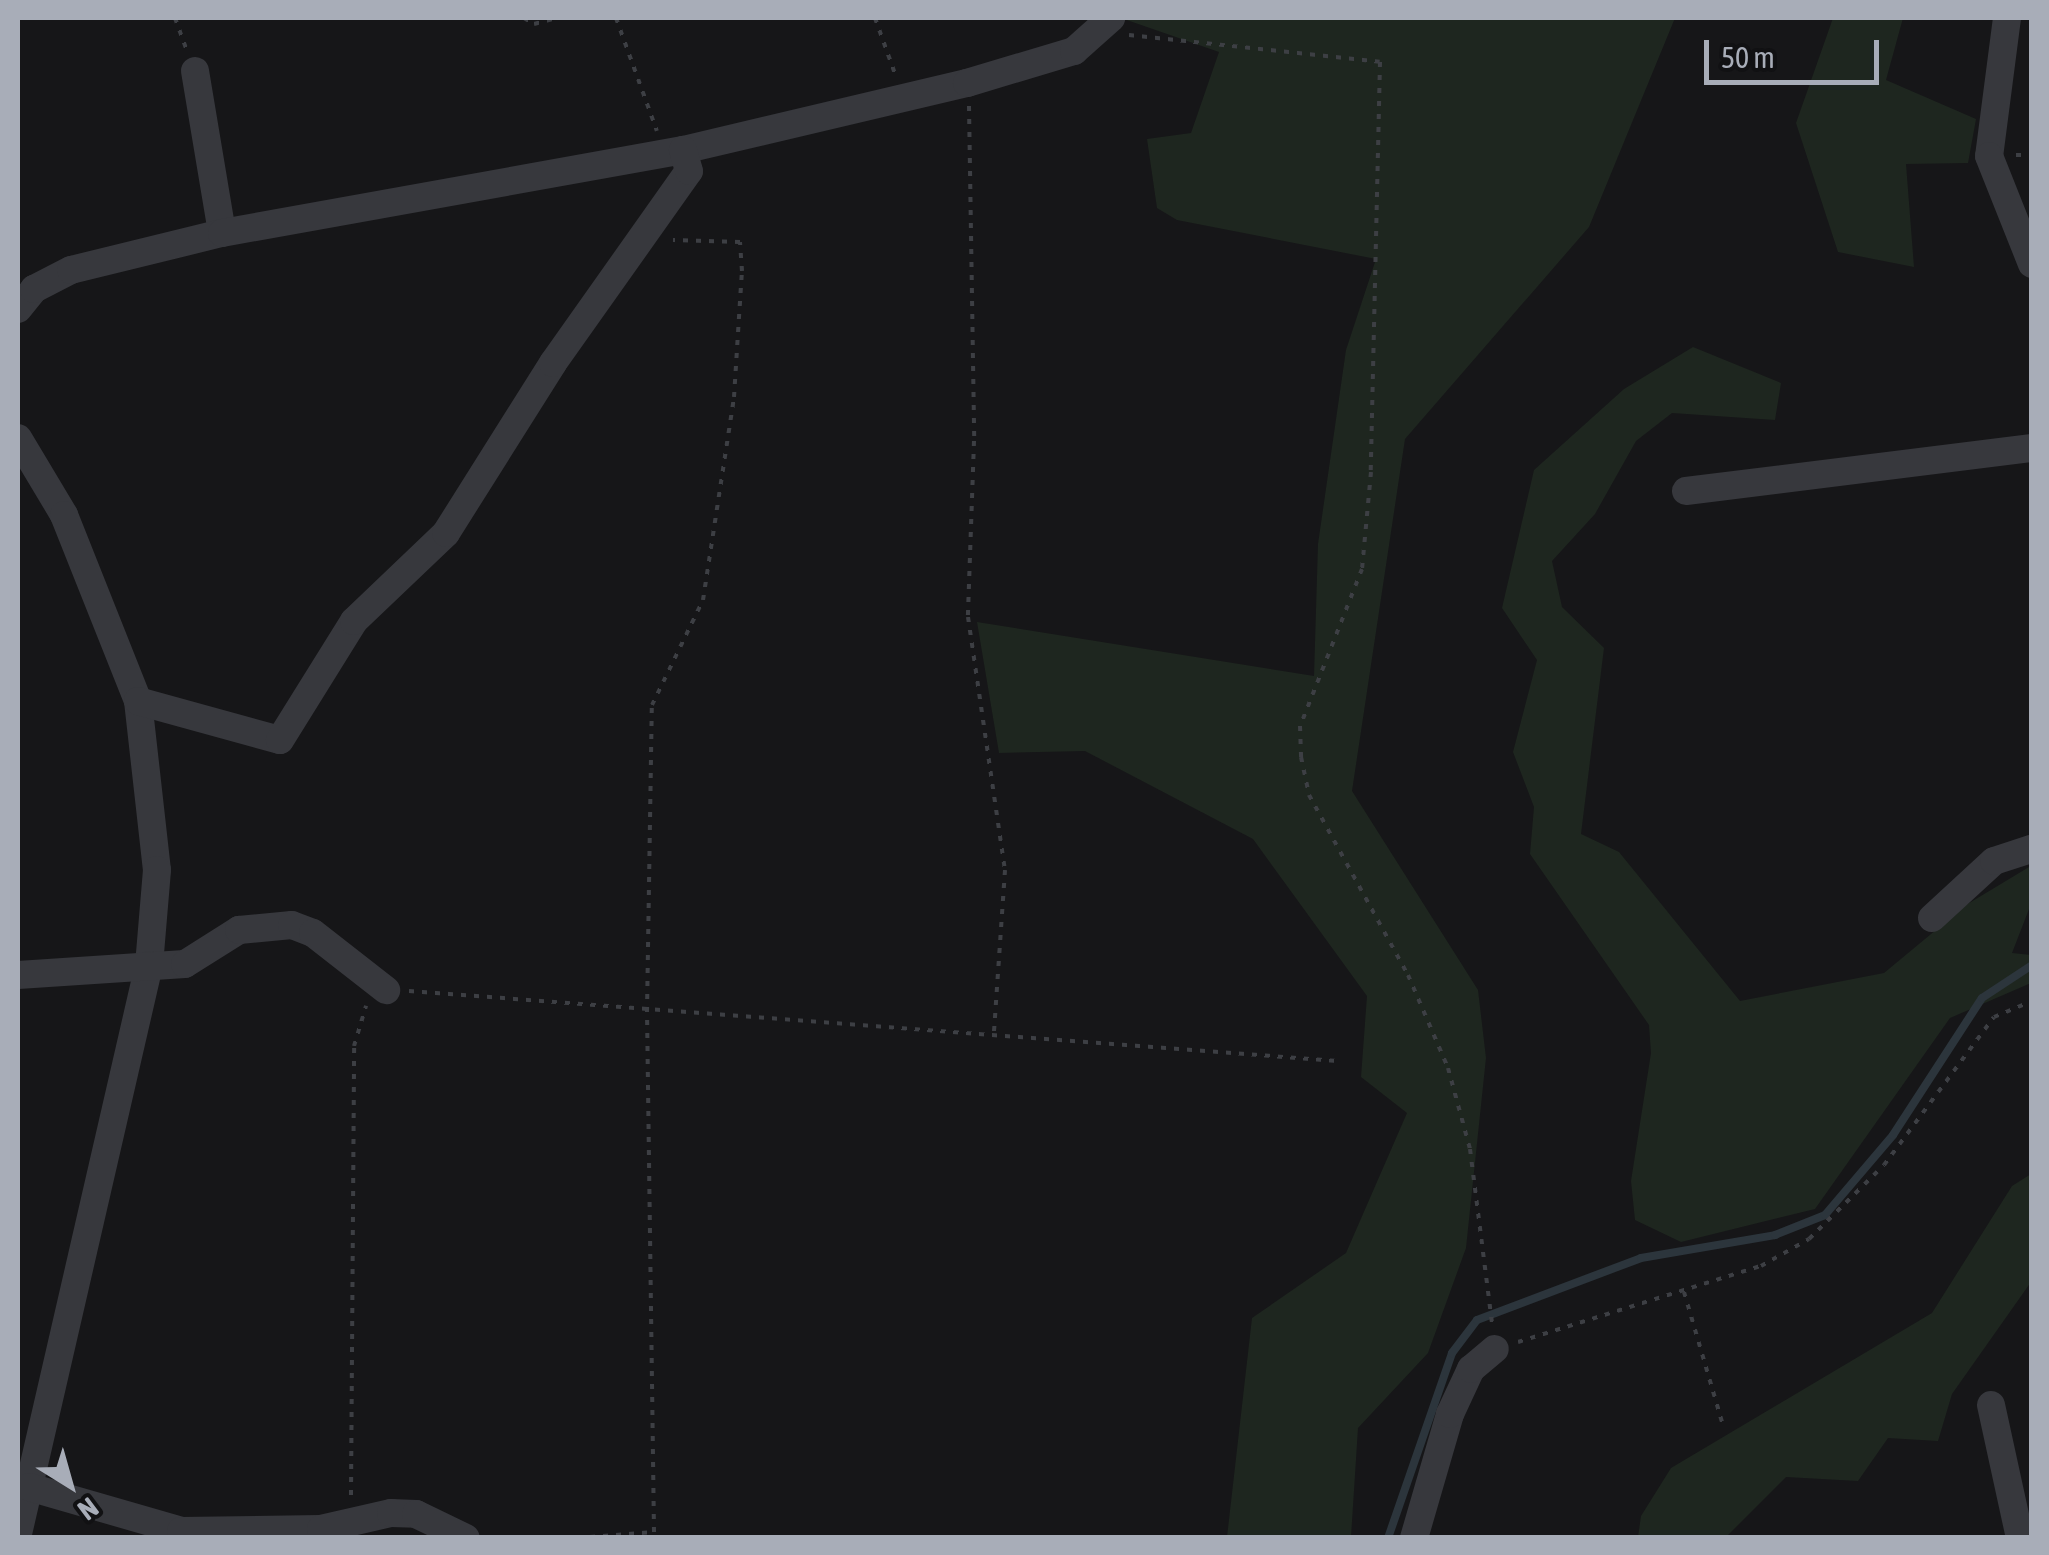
<!DOCTYPE html>
<style>
body{margin:0}
#map{position:relative;width:2049px;height:1555px;overflow:hidden;background:#161618;font-family:"Asap Condensed",sans-serif}
div>[style]{position:absolute}
.green>*{inset:0;background:#1e261f}
.stream>*{height:8px;margin:-4px;padding:0 4px;transform-origin:4px;border-radius:4px;background:#2c353c}
.path>*{height:4px;margin-top:-2px;transform-origin:0;background:repeating-linear-gradient(90deg,#3d3f44 0 5px,transparent 0 13px)}
.minor>*{height:28px;margin:-14px;padding:0 14px;transform-origin:14px;border-radius:14px;background:#37383d}
span{translate:-50% -50%;white-space:nowrap;text-align:center;line-height:1.15;-webkit-text-stroke:8px #111113;paint-order:stroke}
.frame{position:absolute;inset:0;border:20px solid #a8adb8;pointer-events:none}
.north{position:absolute;left:20px;top:1435px;width:100px;height:100px;-webkit-text-stroke:8px #111113;paint-order:stroke;rotate:143deg;font-size:28px;font-weight:700;line-height:40px;text-align:center;color:#a8adb8}
.north::after{content:'';display:block;margin:auto;width:35px;height:45px;background:#a8adb8;clip-path:polygon(50% 0,100% 100%,50% 72%,0 100%)}
.scale{position:absolute;left:1704px;top:40px;width:175px;height:45px;box-sizing:border-box;border:5px solid #a8adb8;border-top:0;padding-left:12px;font-size:30px;line-height:35px;white-space:nowrap;color:#a8adb8;-webkit-text-stroke:8px #111113;paint-order:stroke}
</style>
<div id="map">
<div class="green">
<i style="clip-path:polygon(1121px 18px,1675px 18px,1589px 227px,1405px 439px,1352px 791px,1478px 990px,1486px 1058px,1466px 1248px,1428px 1353px,1358px 1428px,1351px 1537px,1227px 1537px,1252px 1318px,1346px 1253px,1407px 1113px,1361px 1077px,1367px 996px,1253px 839px,1085px 751px,999px 753px,977px 622px,1314px 676px,1318px 544px,1346px 350px,1376px 259px,1177px 220px,1157px 208px,1147px 139px,1191px 133px,1219px 52px)"></i>
<i style="clip-path:polygon(1833px 18px,1903px 18px,1886px 80px,1976px 119px,1968px 163px,1906px 164px,1914px 267px,1838px 252px,1796px 123px)"></i>
<i style="clip-path:polygon(1693px 347px,1781px 383px,1775px 420px,1672px 413px,1636px 441px,1595px 514px,1552px 561px,1562px 607px,1604px 648px,1581px 834px,1619px 852px,1740px 1001px,1884px 973px,1966px 905px,2029px 867px,2031px 904px,2012px 953px,2031px 955px,2031px 983px,1950px 1018px,1815px 1209px,1681px 1242px,1635px 1220px,1631px 1181px,1651px 1053px,1649px 1025px,1530px 854px,1534px 807px,1513px 752px,1537px 660px,1502px 608px,1534px 470px,1624px 389px)"></i>
<i style="clip-path:polygon(2031px 1174px,2031px 1282px,1952px 1394px,1938px 1441px,1888px 1438px,1858px 1481px,1786px 1477px,1726px 1537px,1638px 1537px,1641px 1516px,1671px 1468px,1932px 1313px,2012px 1186px)"></i>
</div>
<div class="stream">
<i style="left:1388px;top:1538px;width:196px;rotate:-70.9deg"></i>
<i style="left:1452px;top:1353px;width:41px;rotate:-52.9deg"></i>
<i style="left:1477px;top:1320px;width:175px;rotate:-20.7deg"></i>
<i style="left:1641px;top:1258px;width:136px;rotate:-9.7deg"></i>
<i style="left:1775px;top:1235px;width:54px;rotate:-21.8deg"></i>
<i style="left:1825px;top:1215px;width:105px;rotate:-49.6deg"></i>
<i style="left:1893px;top:1135px;width:163px;rotate:-57deg"></i>
<i style="left:1982px;top:998px;width:60px;rotate:-33.4deg"></i>
</div>
<div class="path">
<i style="left:175px;top:18px;width:32px;rotate:70deg"></i>
<i style="left:524px;top:18px;width:12px;rotate:31deg"></i>
<i style="left:534px;top:24px;width:23px;rotate:-15deg"></i>
<i style="left:616px;top:18px;width:120px;rotate:70.1deg"></i>
<i style="left:875px;top:18px;width:59px;rotate:70.3deg"></i>
<i style="left:1129px;top:35px;width:252px;rotate:6.1deg"></i>
<i style="left:1380px;top:62px;width:410px;rotate:91.3deg"></i>
<i style="left:1371px;top:472px;width:97px;rotate:95.3deg"></i>
<i style="left:1362px;top:569px;width:169px;rotate:111.5deg"></i>
<i style="left:1300px;top:726px;width:31px;rotate:88deg"></i>
<i style="left:1301px;top:757px;width:39px;rotate:78deg"></i>
<i style="left:1309px;top:795px;width:205px;rotate:61.2deg"></i>
<i style="left:1408px;top:975px;width:101px;rotate:66.7deg"></i>
<i style="left:1448px;top:1068px;width:84px;rotate:74.8deg"></i>
<i style="left:1470px;top:1149px;width:176px;rotate:82.8deg"></i>
<i style="left:969px;top:106px;width:335px;rotate:89.1deg"></i>
<i style="left:974px;top:441px;width:176px;rotate:92deg"></i>
<i style="left:968px;top:617px;width:256px;rotate:81.7deg"></i>
<i style="left:1005px;top:870px;width:163px;rotate:93.9deg"></i>
<i style="left:2016px;top:155px;width:16px"></i>
<i style="left:409px;top:991px;width:931px;rotate:4.31deg"></i>
<i style="left:1684px;top:1292px;width:139px;rotate:73.7deg"></i>
<i style="left:1518px;top:1342px;width:255px;rotate:-17.4deg"></i>
<i style="left:1761px;top:1266px;width:55px;rotate:-29.4deg"></i>
<i style="left:1809px;top:1239px;width:105px;rotate:-44.6deg"></i>
<i style="left:1884px;top:1165px;width:184px;rotate:-53.4deg"></i>
<i style="left:1994px;top:1017px;width:41px;rotate:-22.8deg"></i>
<i style="left:351px;top:1495px;width:449px;rotate:-89.6deg"></i>
<i style="left:354px;top:1046px;width:42px;rotate:-73.3deg"></i>
<i style="left:577px;top:1538px;width:77px;rotate:-4.5deg"></i>
<i style="left:654px;top:1532px;width:520px;rotate:-90.77deg"></i>
<i style="left:647px;top:1012px;width:307px;rotate:-89.1deg"></i>
<i style="left:652px;top:705px;width:117px;rotate:-64.1deg"></i>
<i style="left:703px;top:600px;width:205px;rotate:-81.3deg"></i>
<i style="left:734px;top:397px;width:126px;rotate:-86.4deg"></i>
<i style="left:742px;top:271px;width:29px;rotate:-94deg"></i>
<i style="left:740px;top:242px;width:67px;rotate:-178.3deg"></i>
</div>
<div class="minor">
<i style="left:2007px;top:18px;width:139px;rotate:97.4deg"></i>
<i style="left:1989px;top:156px;width:116px;rotate:68.3deg"></i>
<i style="left:195px;top:71px;width:164px;rotate:80.5deg"></i>
<i style="left:18px;top:309px;width:26px;rotate:-51deg"></i>
<i style="left:34px;top:289px;width:42px;rotate:-27.2deg"></i>
<i style="left:71px;top:270px;width:155px;rotate:-13.8deg"></i>
<i style="left:222px;top:233px;width:468px;rotate:-10.2deg"></i>
<i style="left:683px;top:150px;width:292px;rotate:-13.3deg"></i>
<i style="left:967px;top:83px;width:112px;rotate:-16.7deg"></i>
<i style="left:1074px;top:51px;width:50px;rotate:-41.7deg"></i>
<i style="left:18px;top:438px;width:90px;rotate:59.1deg"></i>
<i style="left:64px;top:515px;width:200px;rotate:68.3deg"></i>
<i style="left:138px;top:701px;width:170px;rotate:83.6deg"></i>
<i style="left:157px;top:870px;width:95px;rotate:94.8deg"></i>
<i style="left:149px;top:965px;width:584px;rotate:102.97deg"></i>
<i style="left:1686px;top:491px;width:349px;rotate:-7.1deg"></i>
<i style="left:138px;top:701px;width:147px;rotate:15.4deg"></i>
<i style="left:280px;top:740px;width:140px;rotate:-58.1deg"></i>
<i style="left:354px;top:621px;width:127px;rotate:-43.7deg"></i>
<i style="left:446px;top:533px;width:201px;rotate:-57.8deg"></i>
<i style="left:553px;top:363px;width:235px;rotate:-54.7deg"></i>
<i style="left:689px;top:171px;width:22px;rotate:-106deg"></i>
<i style="left:1932px;top:918px;width:84px;rotate:-42.6deg"></i>
<i style="left:1994px;top:861px;width:40px;rotate:-18deg"></i>
<i style="left:18px;top:975px;width:167px;rotate:-3.8deg"></i>
<i style="left:185px;top:964px;width:64px;rotate:-32.2deg"></i>
<i style="left:239px;top:930px;width:53px;rotate:-5.4deg"></i>
<i style="left:292px;top:925px;width:22px;rotate:21deg"></i>
<i style="left:313px;top:933px;width:93px;rotate:38deg"></i>
<i style="left:1991px;top:1405px;width:136px;rotate:77.7deg"></i>
<i style="left:29px;top:1487px;width:158px;rotate:16.1deg"></i>
<i style="left:181px;top:1531px;width:140px;rotate:-0.8deg"></i>
<i style="left:321px;top:1529px;width:72px;rotate:-12.9deg"></i>
<i style="left:391px;top:1513px;width:25px;rotate:2deg"></i>
<i style="left:416px;top:1514px;width:55px;rotate:25.6deg"></i>
<i style="left:1414px;top:1538px;width:129px;rotate:-73.8deg"></i>
<i style="left:1450px;top:1414px;width:50px;rotate:-65deg"></i>
<i style="left:1471px;top:1369px;width:31px;rotate:-40deg"></i>
</div>
<div class="frame"></div>
<div class="north">N</div>
<div class="scale">50 m</div>
</div>
